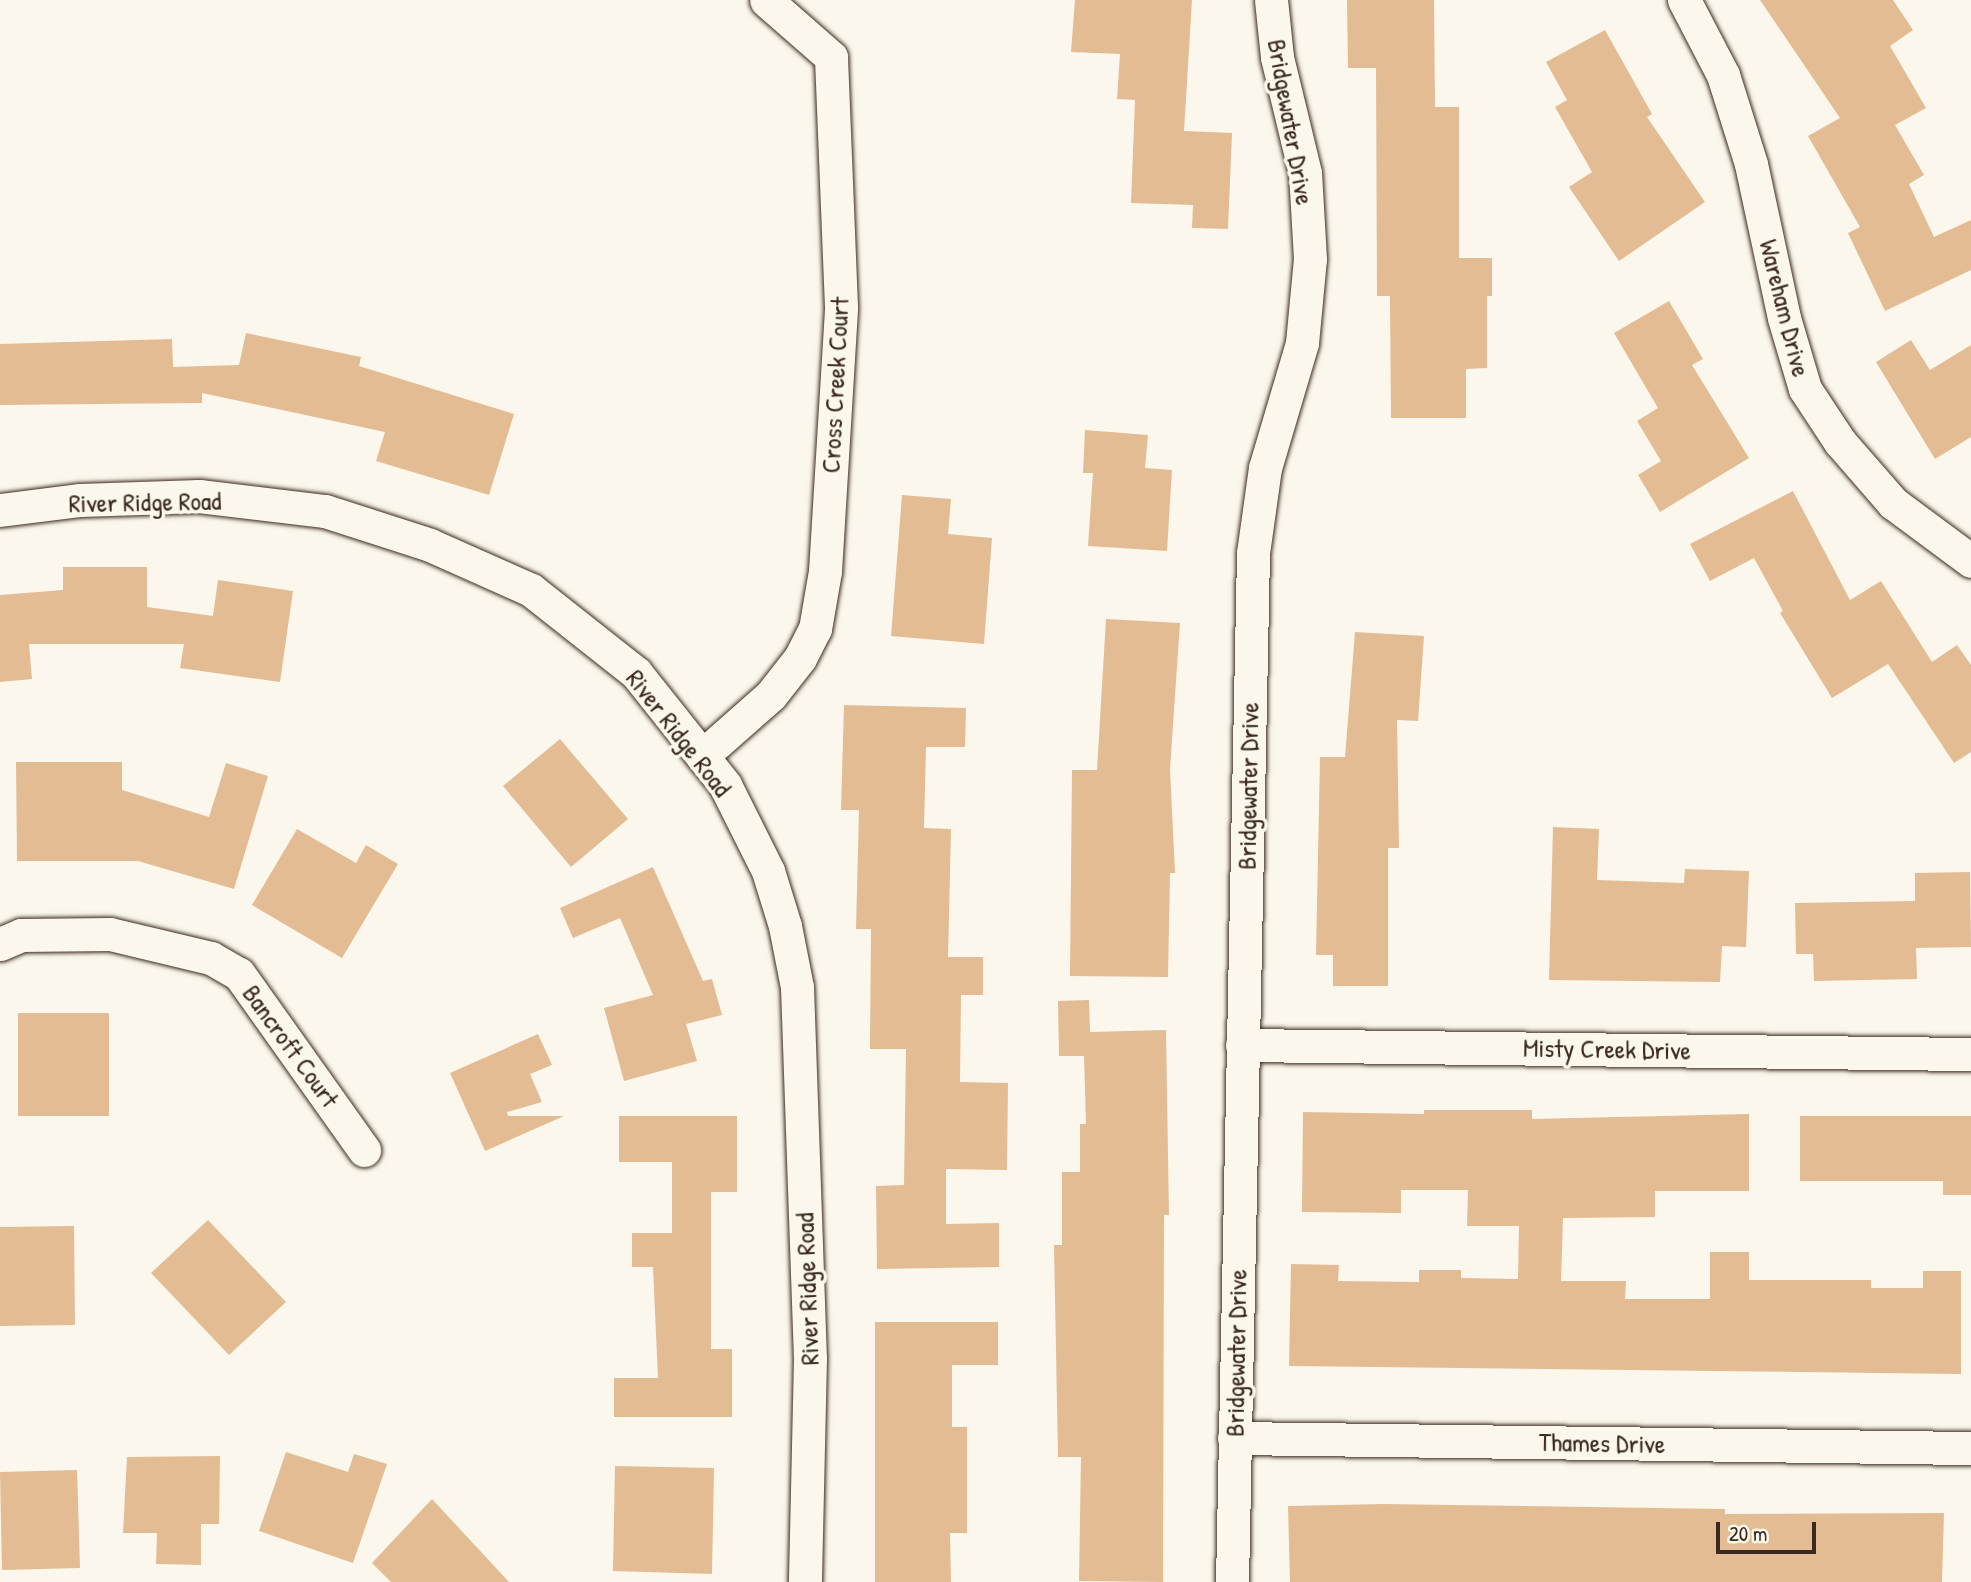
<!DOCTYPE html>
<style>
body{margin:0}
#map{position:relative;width:1971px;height:1582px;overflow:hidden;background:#fbf7ec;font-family:"Patrick Hand",sans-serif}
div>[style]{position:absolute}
.building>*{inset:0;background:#e3bc93}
.roads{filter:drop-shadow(0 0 2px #3b2a1e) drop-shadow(0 0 2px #3b2a1e)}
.street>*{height:33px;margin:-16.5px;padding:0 16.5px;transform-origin:16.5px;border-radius:16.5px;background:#fbf7ec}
span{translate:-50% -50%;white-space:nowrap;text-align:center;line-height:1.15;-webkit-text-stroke:7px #fbf7ec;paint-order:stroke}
.street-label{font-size:26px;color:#3b2a1e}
.scale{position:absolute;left:1716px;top:1522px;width:100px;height:32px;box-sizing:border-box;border:4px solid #3b2a1e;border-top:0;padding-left:9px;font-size:21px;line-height:24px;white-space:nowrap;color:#3b2a1e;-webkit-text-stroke:5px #fbf7ec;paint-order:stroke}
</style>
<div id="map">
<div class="building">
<i style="clip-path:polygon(1075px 0,1192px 0,1184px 131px,1232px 133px,1228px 229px,1192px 228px,1193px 205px,1131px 203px,1135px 100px,1117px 99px,1120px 54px,1071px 52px)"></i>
<i style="clip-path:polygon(1347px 0,1434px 0,1435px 107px,1459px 107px,1459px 258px,1492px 258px,1492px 296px,1487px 296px,1487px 368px,1466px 369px,1466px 418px,1391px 418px,1390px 296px,1377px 296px,1376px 68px,1348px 68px)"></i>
<i style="clip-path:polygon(1760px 0,1893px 0,1913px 30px,1890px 46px,1926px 108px,1895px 125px,1924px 175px,1909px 184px,1934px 237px,1971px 220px,1971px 270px,1885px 311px,1848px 233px,1860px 227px,1808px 136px,1840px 118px)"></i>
<i style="clip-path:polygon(1605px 30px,1652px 114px,1647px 117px,1705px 202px,1619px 261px,1569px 187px,1592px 172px,1555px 107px,1567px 100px,1546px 62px)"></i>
<i style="clip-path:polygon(1669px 301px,1703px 359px,1692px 365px,1749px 458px,1660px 512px,1638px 475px,1661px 461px,1637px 421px,1658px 408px,1614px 333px)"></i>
<i style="clip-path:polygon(246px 333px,361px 357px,359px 366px,514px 414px,489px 495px,376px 461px,385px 432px,202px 393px,202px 403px,0 405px,0 344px,172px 339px,173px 367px,239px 365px)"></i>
<i style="clip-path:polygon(1911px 340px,1930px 370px,1971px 345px,1971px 437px,1935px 459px,1876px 362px)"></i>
<i style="clip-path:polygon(1085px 430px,1148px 435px,1145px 468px,1172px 470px,1167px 551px,1088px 546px,1093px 473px,1083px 473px)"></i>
<i style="clip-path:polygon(1793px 491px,1850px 600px,1881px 581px,1932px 662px,1957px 645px,1971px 665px,1971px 752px,1954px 763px,1888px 664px,1832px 698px,1780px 613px,1783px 611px,1754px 558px,1710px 581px,1690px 544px)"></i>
<i style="clip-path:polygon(902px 495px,951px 499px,948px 534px,992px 538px,984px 644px,891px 636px)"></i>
<i style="clip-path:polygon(63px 567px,147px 567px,147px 607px,213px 616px,218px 580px,293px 591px,280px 682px,180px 668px,184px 644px,29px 644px,32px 679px,0 682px,0 595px,63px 590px)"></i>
<i style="clip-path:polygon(1106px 619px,1180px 623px,1170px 769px,1175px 873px,1170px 873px,1168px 977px,1070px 976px,1072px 770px,1097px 770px)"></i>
<i style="clip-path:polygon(1355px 632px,1424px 636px,1418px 721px,1397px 720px,1399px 848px,1388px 848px,1388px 986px,1333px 986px,1333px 955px,1316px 955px,1320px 757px,1345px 757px)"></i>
<i style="clip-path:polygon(844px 705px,966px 708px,965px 747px,926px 747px,924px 828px,951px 829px,948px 957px,983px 957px,983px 995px,961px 995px,960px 1082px,1008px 1083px,1007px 1170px,946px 1169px,946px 1224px,999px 1223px,999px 1267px,877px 1269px,876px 1186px,904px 1185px,906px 1049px,870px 1049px,871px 929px,856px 929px,859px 810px,841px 810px)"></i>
<i style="clip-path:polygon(560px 739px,628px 819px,571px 867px,503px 786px)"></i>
<i style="clip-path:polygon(16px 762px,122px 762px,122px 790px,209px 817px,226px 763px,268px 776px,234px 889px,138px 861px,17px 861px)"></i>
<i style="clip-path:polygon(1553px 827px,1599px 829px,1597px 880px,1684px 883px,1685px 869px,1749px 871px,1746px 947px,1722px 946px,1720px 982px,1549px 980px)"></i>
<i style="clip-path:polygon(297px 829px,356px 863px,366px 845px,398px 864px,342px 958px,252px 905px)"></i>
<i style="clip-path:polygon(653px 867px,703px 981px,712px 979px,722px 1015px,686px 1024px,697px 1061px,624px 1081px,604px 1008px,653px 995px,620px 918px,573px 938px,560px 908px)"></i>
<i style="clip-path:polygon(1970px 872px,1971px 947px,1916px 948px,1917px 979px,1814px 981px,1813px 954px,1796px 954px,1795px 903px,1915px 901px,1915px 873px)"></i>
<i style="clip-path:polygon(1089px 1000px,1090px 1032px,1166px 1030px,1169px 1215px,1164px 1215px,1163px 1582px,1079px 1581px,1081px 1457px,1058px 1457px,1054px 1245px,1062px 1245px,1062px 1172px,1080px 1172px,1080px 1124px,1086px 1124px,1084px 1056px,1059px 1056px,1058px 1001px)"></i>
<i style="clip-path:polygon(18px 1013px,109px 1013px,109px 1116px,18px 1116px)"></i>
<i style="clip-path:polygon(538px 1034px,552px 1065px,530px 1074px,542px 1102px,507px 1112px,508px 1116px,564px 1116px,485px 1151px,450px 1073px)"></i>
<i style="clip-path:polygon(1424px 1110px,1532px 1110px,1532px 1119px,1749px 1114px,1749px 1191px,1655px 1191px,1655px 1217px,1563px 1218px,1561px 1281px,1626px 1281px,1625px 1299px,1710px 1299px,1710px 1252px,1749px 1252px,1749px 1280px,1871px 1280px,1871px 1288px,1923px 1288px,1923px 1271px,1961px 1271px,1961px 1374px,1289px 1366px,1291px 1264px,1339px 1265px,1338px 1281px,1419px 1282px,1419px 1270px,1461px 1270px,1461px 1278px,1518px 1279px,1519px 1226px,1467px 1226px,1468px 1190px,1401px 1190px,1401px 1213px,1302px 1212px,1303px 1112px,1424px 1114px)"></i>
<i style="clip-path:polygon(619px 1116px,737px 1116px,737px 1192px,711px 1192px,711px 1349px,732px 1349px,732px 1417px,614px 1417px,614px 1378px,658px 1378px,653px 1267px,632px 1267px,632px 1233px,672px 1233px,672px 1162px,619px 1162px)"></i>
<i style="clip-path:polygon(1800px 1116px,1971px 1116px,1971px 1195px,1943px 1195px,1943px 1181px,1800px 1181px)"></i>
<i style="clip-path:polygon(208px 1220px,286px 1302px,229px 1355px,151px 1273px)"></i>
<i style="clip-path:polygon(74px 1226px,75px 1325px,0 1326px,0 1227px)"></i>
<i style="clip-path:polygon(875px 1322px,998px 1322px,998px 1365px,952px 1365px,952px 1427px,967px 1427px,967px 1533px,950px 1533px,951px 1582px,875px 1582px)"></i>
<i style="clip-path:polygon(286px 1452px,348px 1472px,354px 1454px,387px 1464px,353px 1563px,259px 1531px)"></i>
<i style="clip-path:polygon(220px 1456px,219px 1524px,201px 1524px,201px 1565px,156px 1564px,157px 1533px,123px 1533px,127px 1457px)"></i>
<i style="clip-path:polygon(615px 1466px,714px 1468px,712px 1574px,613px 1571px)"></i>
<i style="clip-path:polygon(77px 1470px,80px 1568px,2px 1570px,0 1472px)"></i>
<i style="clip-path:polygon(432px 1499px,509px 1582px,391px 1582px,372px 1563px)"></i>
<i style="clip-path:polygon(1383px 1504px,1725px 1509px,1725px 1514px,1944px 1513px,1942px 1582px,1290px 1582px,1288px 1506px)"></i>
</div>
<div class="roads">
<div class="street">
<i style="left:1684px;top:0;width:85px;rotate:62.5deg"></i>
<i style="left:1723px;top:75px;width:93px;rotate:72.5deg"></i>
<i style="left:1751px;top:164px;width:157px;rotate:77.9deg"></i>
<i style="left:1784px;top:318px;width:74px;rotate:73.5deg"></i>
<i style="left:1805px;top:389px;width:64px;rotate:56.6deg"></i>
<i style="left:1840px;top:442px;width:81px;rotate:49deg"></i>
<i style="left:1893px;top:503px;width:97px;rotate:36.6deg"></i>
<i style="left:0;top:510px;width:81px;rotate:-7.1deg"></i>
<i style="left:80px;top:500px;width:119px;rotate:-1.9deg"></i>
<i style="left:199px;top:496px;width:127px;rotate:6.8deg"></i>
<i style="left:325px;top:511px;width:110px;rotate:17.9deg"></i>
<i style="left:430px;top:545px;width:111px;rotate:24deg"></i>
<i style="left:531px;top:590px;width:134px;rotate:38.3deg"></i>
<i style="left:636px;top:673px;width:143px;rotate:51.5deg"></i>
<i style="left:725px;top:785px;width:96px;rotate:63.4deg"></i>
<i style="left:768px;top:871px;width:58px;rotate:72.8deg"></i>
<i style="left:785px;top:926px;width:62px;rotate:78.9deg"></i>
<i style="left:797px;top:987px;width:371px;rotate:88deg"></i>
<i style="left:810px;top:1358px;width:224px;rotate:91.3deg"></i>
<i style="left:702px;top:756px;width:92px;rotate:-41.5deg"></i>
<i style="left:771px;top:695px;width:47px;rotate:-51.9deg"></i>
<i style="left:800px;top:658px;width:33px;rotate:-63deg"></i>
<i style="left:815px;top:629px;width:59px;rotate:-80.2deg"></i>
<i style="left:825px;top:571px;width:264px;rotate:-86.5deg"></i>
<i style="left:841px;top:307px;width:250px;rotate:-92.3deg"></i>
<i style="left:831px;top:57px;width:86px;rotate:-138.8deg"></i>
<i style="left:0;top:944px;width:23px;rotate:-23deg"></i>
<i style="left:21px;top:935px;width:89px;rotate:-0.6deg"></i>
<i style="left:110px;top:934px;width:104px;rotate:13.4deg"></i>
<i style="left:211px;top:958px;width:32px;rotate:30deg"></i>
<i style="left:239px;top:974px;width:216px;rotate:54.6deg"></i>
<i style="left:1242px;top:1045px;width:729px;rotate:0.71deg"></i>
<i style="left:1234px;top:1438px;width:737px;rotate:0.78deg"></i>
<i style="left:1232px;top:1582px;width:1029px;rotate:-88.83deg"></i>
<i style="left:1253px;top:553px;width:86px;rotate:-82deg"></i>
<i style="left:1265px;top:468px;width:130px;rotate:-73.5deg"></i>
<i style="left:1302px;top:343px;width:84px;rotate:-84.6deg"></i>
<i style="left:1310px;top:259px;width:86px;rotate:-93.3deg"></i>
<i style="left:1305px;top:173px;width:119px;rotate:-103.6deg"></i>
<i style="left:1277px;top:57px;width:57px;rotate:-96deg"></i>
</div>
</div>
<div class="street-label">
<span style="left:1291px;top:122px;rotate:80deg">Bridgewater Drive</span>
<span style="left:1785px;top:308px;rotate:76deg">Wareham Drive</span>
<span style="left:835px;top:385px;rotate:-87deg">Cross Creek Court</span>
<span style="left:145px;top:502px;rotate:-1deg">River Ridge Road</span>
<span style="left:679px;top:733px;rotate:52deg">River Ridge Road</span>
<span style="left:1248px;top:786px;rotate:-89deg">Bridgewater Drive</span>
<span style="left:291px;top:1046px;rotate:54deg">Bancroft Court</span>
<span style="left:1607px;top:1049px;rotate:1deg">Misty Creek Drive</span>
<span style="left:807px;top:1289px;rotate:-92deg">River Ridge Road</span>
<span style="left:1236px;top:1353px;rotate:-89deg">Bridgewater Drive</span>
<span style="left:1602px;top:1443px;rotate:1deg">Thames Drive</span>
</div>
<div class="scale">20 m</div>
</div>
